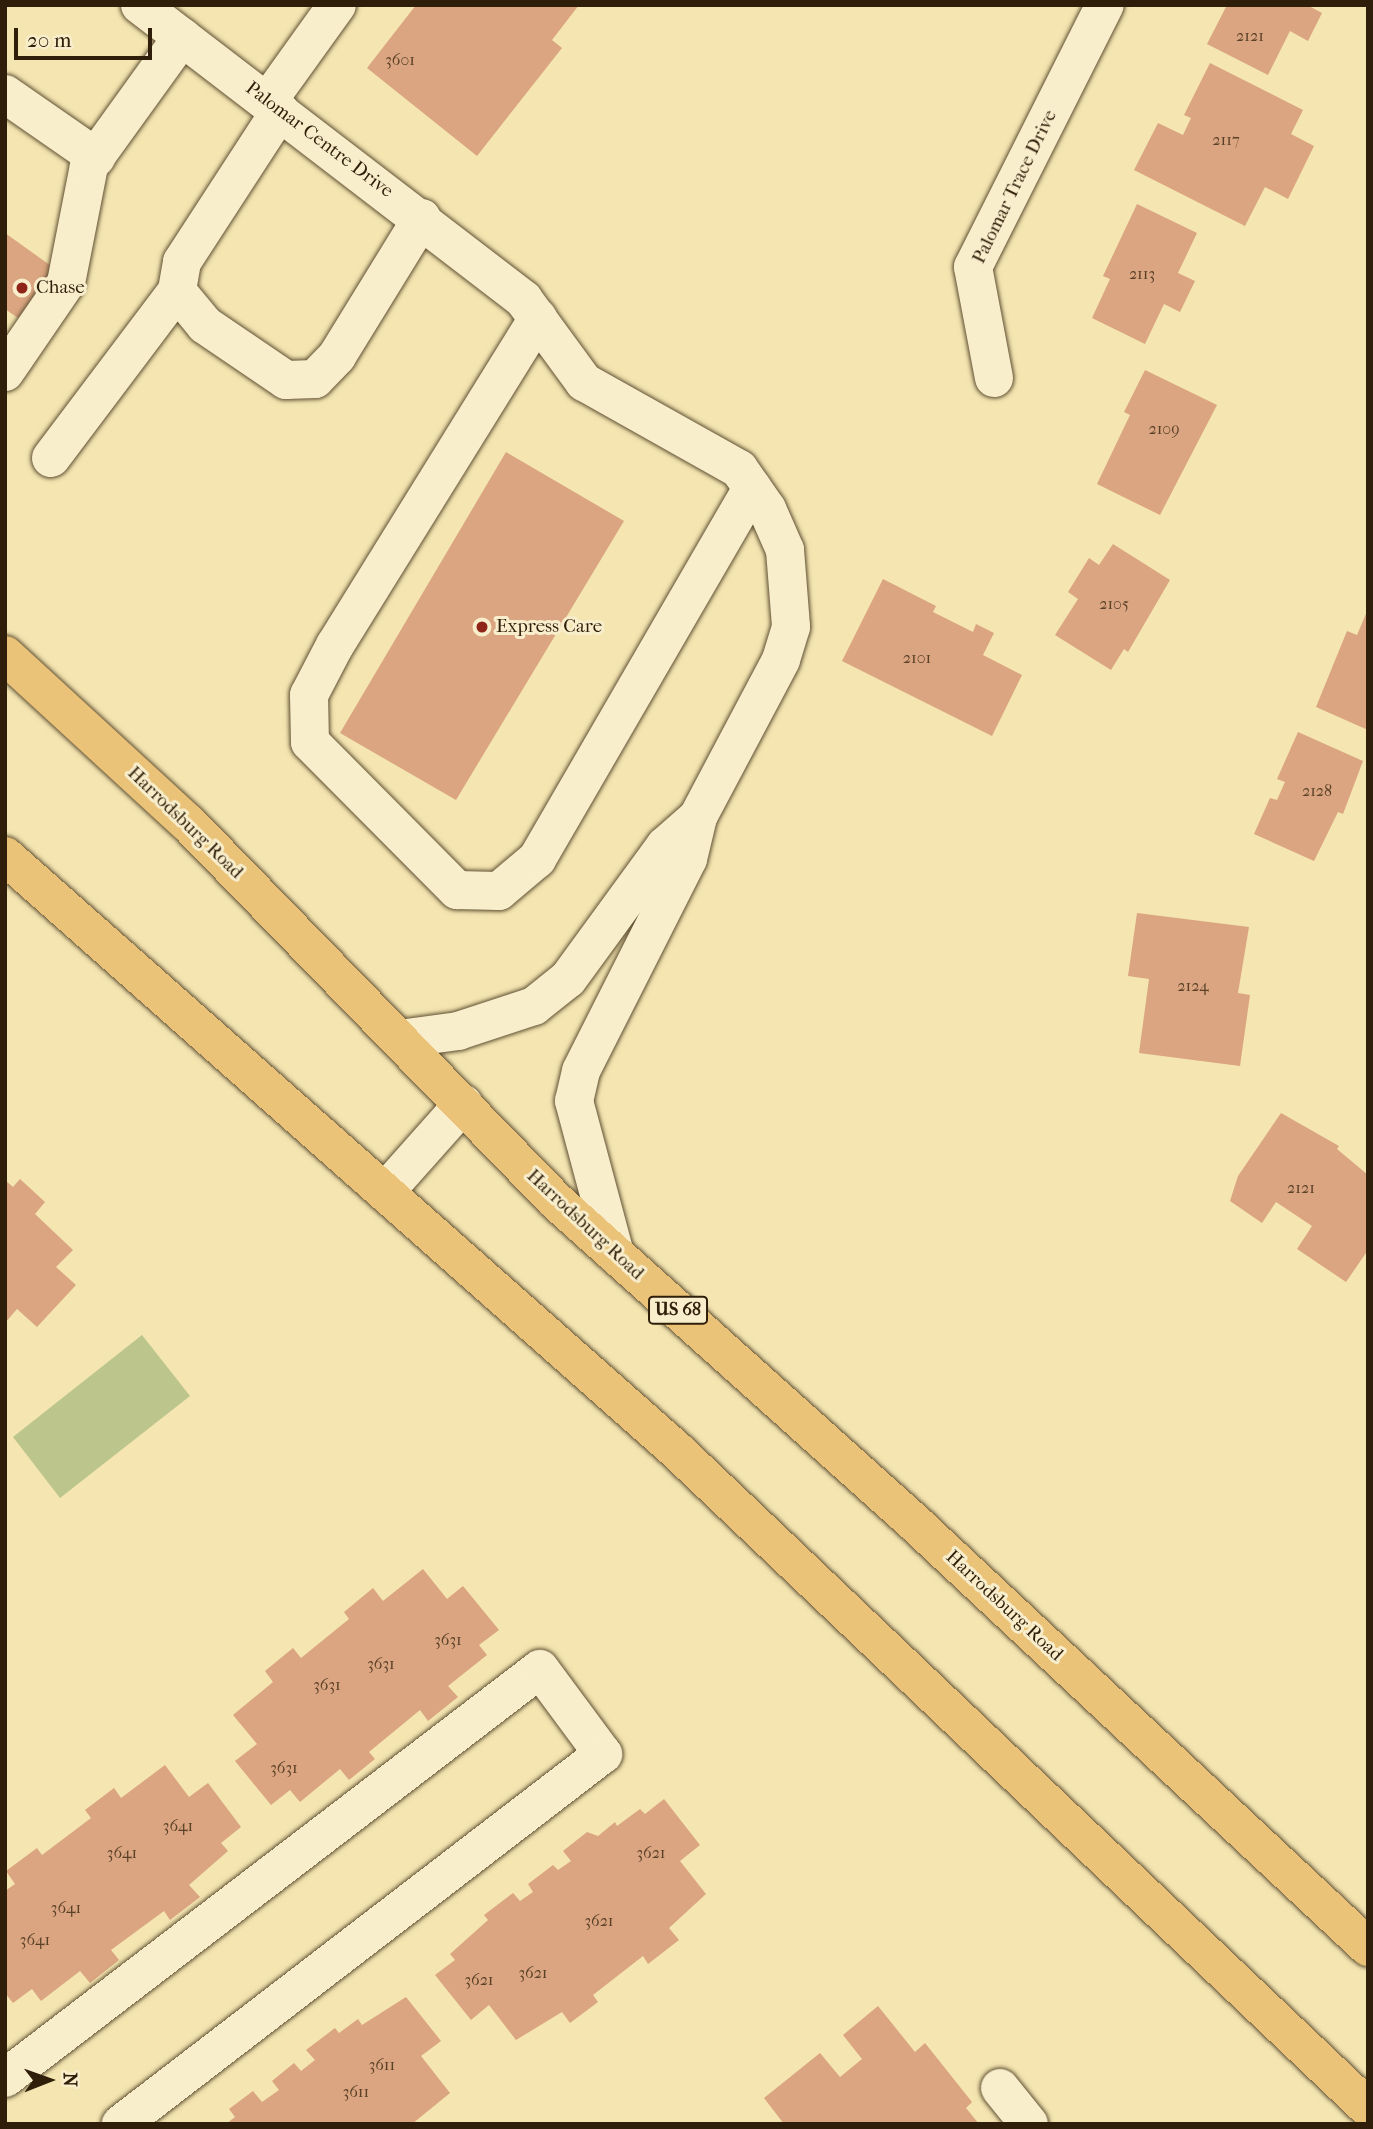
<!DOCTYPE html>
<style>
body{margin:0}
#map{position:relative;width:1373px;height:2129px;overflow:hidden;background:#f4e5b1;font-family:"IM FELL French Canon",serif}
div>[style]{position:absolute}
.green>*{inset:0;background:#bbc58c}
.building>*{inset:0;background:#daa580}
.roads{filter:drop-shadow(0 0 2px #605033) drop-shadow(0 0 2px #605033)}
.minor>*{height:38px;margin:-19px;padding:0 19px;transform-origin:19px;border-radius:19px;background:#f8eecc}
.major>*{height:38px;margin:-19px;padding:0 19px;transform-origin:19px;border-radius:19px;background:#eac278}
.dots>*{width:19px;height:19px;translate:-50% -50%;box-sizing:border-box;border:4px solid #f8eecc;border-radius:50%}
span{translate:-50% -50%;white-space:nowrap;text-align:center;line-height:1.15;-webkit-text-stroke:6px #f8eecc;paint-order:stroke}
.number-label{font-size:16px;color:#5a4027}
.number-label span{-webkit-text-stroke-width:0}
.shield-label span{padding:2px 5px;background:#f8eecc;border:2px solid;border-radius:5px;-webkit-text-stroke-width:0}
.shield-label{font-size:18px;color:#2f1e09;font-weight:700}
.street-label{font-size:19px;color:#2f1e09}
.poi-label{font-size:19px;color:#2f1e09}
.left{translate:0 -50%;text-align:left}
.frame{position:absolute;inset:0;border:7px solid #2f1e09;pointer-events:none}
.north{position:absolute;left:14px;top:2045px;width:70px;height:70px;-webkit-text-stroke:5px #f8eecc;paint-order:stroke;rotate:89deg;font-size:19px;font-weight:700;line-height:28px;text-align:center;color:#2f1e09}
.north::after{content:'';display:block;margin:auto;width:24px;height:32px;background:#2f1e09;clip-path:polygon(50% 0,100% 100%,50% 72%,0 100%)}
.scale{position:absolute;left:14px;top:28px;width:138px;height:32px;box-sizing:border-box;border:4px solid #2f1e09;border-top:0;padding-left:9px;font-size:21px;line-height:24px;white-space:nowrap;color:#2f1e09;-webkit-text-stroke:5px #f8eecc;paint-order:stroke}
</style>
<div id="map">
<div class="green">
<i style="clip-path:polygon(142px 1335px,190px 1396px,60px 1498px,13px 1437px)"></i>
</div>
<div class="building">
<i style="clip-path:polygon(416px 5px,579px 5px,552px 40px,562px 48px,477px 156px,367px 68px)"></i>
<i style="clip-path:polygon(1227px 5px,1307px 5px,1322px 13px,1308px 41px,1290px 31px,1268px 75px,1207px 44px)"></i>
<i style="clip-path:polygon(1210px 63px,1303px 110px,1291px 134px,1314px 146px,1288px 199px,1265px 187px,1245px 226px,1134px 170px,1158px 123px,1183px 135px,1191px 118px,1184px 115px)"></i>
<i style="clip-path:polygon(1137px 204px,1197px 233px,1178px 273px,1195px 281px,1180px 312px,1164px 304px,1145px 344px,1092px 318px,1110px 279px,1103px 276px)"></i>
<i style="clip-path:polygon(5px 233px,54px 268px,18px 318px,5px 309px)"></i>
<i style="clip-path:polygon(1145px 370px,1217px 405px,1160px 515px,1097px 484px,1130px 415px,1124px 412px)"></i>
<i style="clip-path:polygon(506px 452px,624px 521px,456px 800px,340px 733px)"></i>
<i style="clip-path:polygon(1113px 544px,1170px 580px,1128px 652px,1124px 649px,1111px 670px,1055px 635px,1078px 599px,1068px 592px,1089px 558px,1099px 565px)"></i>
<i style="clip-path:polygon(883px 579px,936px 606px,933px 612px,973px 632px,976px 624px,994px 633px,983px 655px,1022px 675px,992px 736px,842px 661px)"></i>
<i style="clip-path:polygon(1368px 609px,1368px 730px,1316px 707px,1347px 631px,1357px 635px)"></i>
<i style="clip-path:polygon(1298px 732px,1363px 761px,1343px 814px,1338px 812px,1314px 861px,1254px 834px,1270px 798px,1277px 800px,1285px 782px,1277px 779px)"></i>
<i style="clip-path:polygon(1137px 913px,1249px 927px,1238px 993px,1250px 995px,1240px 1066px,1139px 1053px,1149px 979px,1128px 976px)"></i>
<i style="clip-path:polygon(1281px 1113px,1339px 1146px,1337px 1149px,1368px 1175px,1368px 1250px,1346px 1282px,1297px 1249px,1312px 1226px,1276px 1202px,1262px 1223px,1230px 1201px,1238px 1176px)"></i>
<i style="clip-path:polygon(20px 1179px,45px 1202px,35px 1214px,73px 1250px,56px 1267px,76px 1285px,37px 1327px,17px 1309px,5px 1323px,5px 1180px,13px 1187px)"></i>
<i style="clip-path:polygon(423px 1569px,447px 1599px,463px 1586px,499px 1630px,479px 1645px,487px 1655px,448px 1686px,458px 1697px,428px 1721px,420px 1710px,369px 1752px,375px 1759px,349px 1780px,340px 1769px,300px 1802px,290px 1790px,271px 1805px,235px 1761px,257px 1744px,233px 1715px,273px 1682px,265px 1671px,293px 1648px,301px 1658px,349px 1619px,344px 1612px,373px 1588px,383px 1601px)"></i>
<i style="clip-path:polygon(165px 1765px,189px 1797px,208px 1783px,241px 1827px,221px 1843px,228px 1851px,189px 1885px,200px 1897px,170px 1920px,164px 1911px,111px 1950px,119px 1960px,90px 1983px,80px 1971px,41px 2001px,32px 1989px,13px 2003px,5px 1993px,5px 1891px,15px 1884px,6px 1871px,37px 1848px,42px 1855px,91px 1818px,85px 1810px,114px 1788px,121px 1798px)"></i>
<i style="clip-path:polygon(664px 1799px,700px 1845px,680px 1861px,706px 1894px,669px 1928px,679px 1940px,648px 1964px,643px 1956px,593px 1995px,598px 2002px,570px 2023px,562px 2012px,516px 2040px,489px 2005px,471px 2020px,435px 1975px,455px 1960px,450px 1954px,488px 1920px,484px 1915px,513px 1893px,520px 1901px,533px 1892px,528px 1884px,553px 1865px,558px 1870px,571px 1861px,563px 1851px,587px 1832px,598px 1836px,615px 1822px,617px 1826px,640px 1809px,645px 1814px)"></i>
<i style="clip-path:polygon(406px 1997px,441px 2041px,421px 2056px,450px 2093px,412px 2124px,226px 2124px,235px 2117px,229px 2109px,253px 2091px,262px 2102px,279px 2090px,272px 2081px,294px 2063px,301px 2071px,315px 2060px,306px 2050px,335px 2028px,339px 2033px,358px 2019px,362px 2025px)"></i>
<i style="clip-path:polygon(878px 2006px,915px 2052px,925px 2043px,972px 2102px,966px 2108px,979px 2124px,784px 2124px,764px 2098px,820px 2053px,840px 2077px,862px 2059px,843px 2035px)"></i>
</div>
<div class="roads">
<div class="minor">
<i style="left:140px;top:5px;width:484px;rotate:37.5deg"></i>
<i style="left:524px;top:300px;width:102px;rotate:53.8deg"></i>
<i style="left:584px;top:382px;width:178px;rotate:29.3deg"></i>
<i style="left:739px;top:469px;width:49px;rotate:55deg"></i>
<i style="left:767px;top:509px;width:45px;rotate:66.3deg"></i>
<i style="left:785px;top:550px;width:77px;rotate:85.5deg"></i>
<i style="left:791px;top:627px;width:34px;rotate:107deg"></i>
<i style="left:781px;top:660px;width:178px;rotate:117.9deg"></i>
<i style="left:5px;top:94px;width:111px;rotate:34.7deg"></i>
<i style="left:268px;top:101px;width:118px;rotate:-54.3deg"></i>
<i style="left:280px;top:111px;width:180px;rotate:123deg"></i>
<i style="left:182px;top:262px;width:29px;rotate:100deg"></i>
<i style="left:177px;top:291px;width:44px;rotate:50.5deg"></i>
<i style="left:205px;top:325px;width:98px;rotate:34.2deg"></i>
<i style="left:286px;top:380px;width:29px;rotate:-2deg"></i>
<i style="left:315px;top:379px;width:32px;rotate:-46deg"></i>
<i style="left:337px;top:356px;width:162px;rotate:-58.4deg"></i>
<i style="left:538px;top:318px;width:385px;rotate:121.8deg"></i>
<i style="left:335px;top:645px;width:56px;rotate:117.5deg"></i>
<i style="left:309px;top:695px;width:47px;rotate:88.8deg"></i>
<i style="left:310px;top:742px;width:209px;rotate:45.2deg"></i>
<i style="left:457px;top:890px;width:42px;rotate:1.4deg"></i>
<i style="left:499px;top:891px;width:50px;rotate:-40.1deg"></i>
<i style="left:537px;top:859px;width:429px;rotate:-59.9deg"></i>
<i style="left:5px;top:372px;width:108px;rotate:-55.6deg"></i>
<i style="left:66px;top:283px;width:119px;rotate:-78.9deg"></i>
<i style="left:89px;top:166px;width:159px;rotate:-54.2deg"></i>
<i style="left:994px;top:378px;width:113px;rotate:-100.7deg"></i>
<i style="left:973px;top:267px;width:293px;rotate:-63.3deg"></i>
<i style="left:51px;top:458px;width:209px;rotate:-53deg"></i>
<i style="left:399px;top:1039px;width:60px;rotate:-7.7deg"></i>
<i style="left:458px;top:1031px;width:80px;rotate:-18.2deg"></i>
<i style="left:534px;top:1006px;width:43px;rotate:-38.5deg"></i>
<i style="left:568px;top:979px;width:165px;rotate:-53.9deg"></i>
<i style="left:665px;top:846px;width:44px;rotate:-41.3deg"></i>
<i style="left:698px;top:817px;width:43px;rotate:103.4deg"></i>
<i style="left:688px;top:859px;width:237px;rotate:116.8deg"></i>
<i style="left:581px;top:1071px;width:31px;rotate:103deg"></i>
<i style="left:574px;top:1101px;width:158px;rotate:75deg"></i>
<i style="left:385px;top:1192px;width:118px;rotate:-48.4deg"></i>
<i style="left:5px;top:2078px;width:673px;rotate:-37.4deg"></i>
<i style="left:540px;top:1669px;width:106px;rotate:53.5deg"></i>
<i style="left:603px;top:1754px;width:608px;rotate:142.49deg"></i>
<i style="left:1000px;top:2088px;width:46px;rotate:51.1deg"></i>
</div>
<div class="major">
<i style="left:5px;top:655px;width:248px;rotate:42.6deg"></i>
<i style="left:188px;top:823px;width:528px;rotate:45.77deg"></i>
<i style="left:556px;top:1201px;width:488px;rotate:41.9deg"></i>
<i style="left:919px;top:1527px;width:615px;rotate:43.09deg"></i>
<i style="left:5px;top:856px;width:893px;rotate:41.51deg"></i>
<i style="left:674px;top:1448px;width:958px;rotate:43.56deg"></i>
</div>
</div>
<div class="dots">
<i style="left:22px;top:288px;background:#8f2418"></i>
<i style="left:482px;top:627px;background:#8f2418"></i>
</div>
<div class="number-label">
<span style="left:1250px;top:36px">2121</span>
<span style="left:400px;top:60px">3601</span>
<span style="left:1226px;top:140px">2117</span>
<span style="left:1142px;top:274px">2113</span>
<span style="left:1164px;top:429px">2109</span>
<span style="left:1114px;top:604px">2105</span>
<span style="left:917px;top:658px">2101</span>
<span style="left:1317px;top:791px">2128</span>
<span style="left:1193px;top:986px">2124</span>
<span style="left:1301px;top:1188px">2121</span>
<span style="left:448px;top:1640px">3631</span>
<span style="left:381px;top:1664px">3631</span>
<span style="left:327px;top:1685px">3631</span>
<span style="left:284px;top:1768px">3631</span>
<span style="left:178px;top:1826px">3641</span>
<span style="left:122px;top:1853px">3641</span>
<span style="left:651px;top:1853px">3621</span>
<span style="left:66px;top:1908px">3641</span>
<span style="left:599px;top:1921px">3621</span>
<span style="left:35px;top:1940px">3641</span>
<span style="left:533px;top:1973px">3621</span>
<span style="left:479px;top:1980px">3621</span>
<span style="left:382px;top:2065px">3611</span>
<span style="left:356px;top:2092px">3611</span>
</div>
<div class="shield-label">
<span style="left:678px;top:1310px">US 68</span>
</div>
<div class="street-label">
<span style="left:319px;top:140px;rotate:37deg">Palomar Centre Drive</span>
<span style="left:1015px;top:187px;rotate:-64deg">Palomar Trace Drive</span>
<span style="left:185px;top:823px;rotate:44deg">Harrodsburg Road</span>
<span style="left:585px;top:1225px;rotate:43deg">Harrodsburg Road</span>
<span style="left:1004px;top:1606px;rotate:43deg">Harrodsburg Road</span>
</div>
<div class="poi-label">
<span class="left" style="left:36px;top:288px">Chase</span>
<span class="left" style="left:496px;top:627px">Express Care</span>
</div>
<div class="frame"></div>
<div class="north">N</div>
<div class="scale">20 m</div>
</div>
